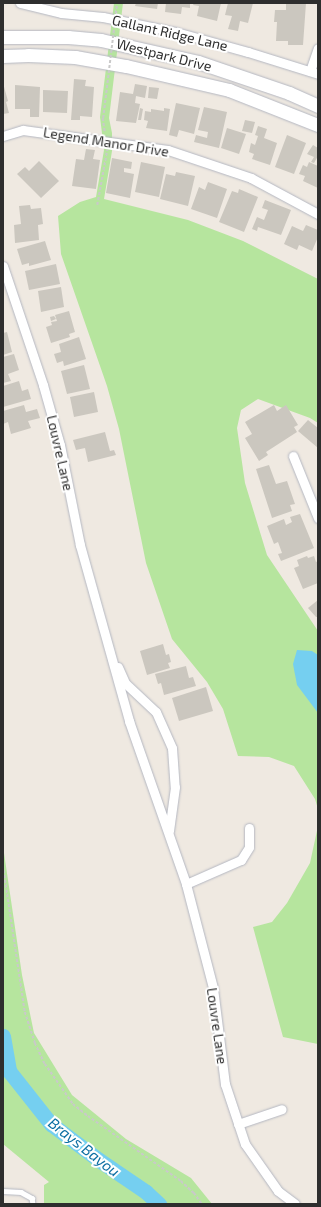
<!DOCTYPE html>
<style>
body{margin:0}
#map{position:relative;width:321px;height:1207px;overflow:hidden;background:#efe9e1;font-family:"Exo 2",sans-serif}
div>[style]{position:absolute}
.green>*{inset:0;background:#b6e59e}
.water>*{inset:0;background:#75cff0}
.river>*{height:15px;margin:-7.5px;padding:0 7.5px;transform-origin:7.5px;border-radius:7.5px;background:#75cff0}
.building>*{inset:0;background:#cbc7bf}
.path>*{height:1.5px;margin-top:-0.75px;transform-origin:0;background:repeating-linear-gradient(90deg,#c9c9c9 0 3px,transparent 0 5px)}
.roads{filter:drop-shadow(0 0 1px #b4b7c1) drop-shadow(0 0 1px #b4b7c1)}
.service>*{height:4.5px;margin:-2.25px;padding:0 2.25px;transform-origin:2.25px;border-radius:2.25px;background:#fff}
.minor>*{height:9px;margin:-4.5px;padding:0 4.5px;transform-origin:4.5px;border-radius:4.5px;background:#fff}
.secondary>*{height:13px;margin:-6.5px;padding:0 6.5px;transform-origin:6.5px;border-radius:6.5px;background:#fff}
.path-bridge>*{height:1.5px;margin-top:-0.75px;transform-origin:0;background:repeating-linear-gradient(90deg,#c9c9c9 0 3px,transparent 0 5px)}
span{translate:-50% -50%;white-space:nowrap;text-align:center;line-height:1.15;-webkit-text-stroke:4px #fff;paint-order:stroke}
.street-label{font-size:14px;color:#2e2e2e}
.water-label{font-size:15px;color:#0d6fa3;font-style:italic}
.frame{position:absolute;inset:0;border:4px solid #2e2e2e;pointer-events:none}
</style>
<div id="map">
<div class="green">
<i style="clip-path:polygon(114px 3px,123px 3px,109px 118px,112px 133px,112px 151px,104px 199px,188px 220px,243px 241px,318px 279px,318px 423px,310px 418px,258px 399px,241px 410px,237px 428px,245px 483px,267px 555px,318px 631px,318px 809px,315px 799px,294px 766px,269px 757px,238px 756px,223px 709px,207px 682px,172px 639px,146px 563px,119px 429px,107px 386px,61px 254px,58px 216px,80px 202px,96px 197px,104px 150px,100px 117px)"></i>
<i style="clip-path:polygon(318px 826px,318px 1044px,283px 1037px,253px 927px,272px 922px,287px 903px,310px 863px)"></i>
<i style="clip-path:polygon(3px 846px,22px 975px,34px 1033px,72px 1095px,126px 1139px,191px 1178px,212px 1204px,44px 1204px,44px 1185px,49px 1182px,3px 1144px)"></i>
</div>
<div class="water">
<i style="clip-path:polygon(297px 650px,312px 651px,318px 655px,318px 713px,297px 685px,293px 664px)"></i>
</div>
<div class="river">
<i style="left:3px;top:1036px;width:36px;rotate:80deg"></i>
<i style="left:9px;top:1071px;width:68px;rotate:51.6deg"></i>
<i style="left:51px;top:1124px;width:60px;rotate:36.9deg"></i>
<i style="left:99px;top:1160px;width:57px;rotate:34.2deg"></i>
<i style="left:146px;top:1192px;width:18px;rotate:43deg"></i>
</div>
<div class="building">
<i style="clip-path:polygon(136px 3px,158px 3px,157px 9px,135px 6px)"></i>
<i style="clip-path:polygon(166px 3px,190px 3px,190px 8px,182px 7px,181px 14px,165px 12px)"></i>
<i style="clip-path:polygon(194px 3px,221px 3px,217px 21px,197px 16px,199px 6px,193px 5px)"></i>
<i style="clip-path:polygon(228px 3px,253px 3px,248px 23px,240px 21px,238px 31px,228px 29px,232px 16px,225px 15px)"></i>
<i style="clip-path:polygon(286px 3px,306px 3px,303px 45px,288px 45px,288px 41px,276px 41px,277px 22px,274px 22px,275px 10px,286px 10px)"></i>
<i style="clip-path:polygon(74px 79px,86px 80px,85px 86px,94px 87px,92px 117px,80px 116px,80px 120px,71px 120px)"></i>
<i style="clip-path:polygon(3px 83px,8px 101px,6px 102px,9px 113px,3px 114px)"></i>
<i style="clip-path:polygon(135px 84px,147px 86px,145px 98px,136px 96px,135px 103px,140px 104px,136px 123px,116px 121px,120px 92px,133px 94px)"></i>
<i style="clip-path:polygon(15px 85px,40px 87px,39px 117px,30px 117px,30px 109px,15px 109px)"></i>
<i style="clip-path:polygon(149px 87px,159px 88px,157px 99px,148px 98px)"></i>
<i style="clip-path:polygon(43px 90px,68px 91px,67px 113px,43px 112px)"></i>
<i style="clip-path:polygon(176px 103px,200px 108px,194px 134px,179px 130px,177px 137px,169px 135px)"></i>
<i style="clip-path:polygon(204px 107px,227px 112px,219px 148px,194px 142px,196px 135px,207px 138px,208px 132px,198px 130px)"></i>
<i style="clip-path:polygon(140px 108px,143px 109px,141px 120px,138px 120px)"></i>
<i style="clip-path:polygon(164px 108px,170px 109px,167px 131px,146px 128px,148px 121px,144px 120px,145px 111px,151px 112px,151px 109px,164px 111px)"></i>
<i style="clip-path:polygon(245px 120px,255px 122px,252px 133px,242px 131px)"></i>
<i style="clip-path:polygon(258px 126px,267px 129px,264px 138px,277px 143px,270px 165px,252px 159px,254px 154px,249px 152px,251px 143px,255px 145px,258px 136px,255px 135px)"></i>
<i style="clip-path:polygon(227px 128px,246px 134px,239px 154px,221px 148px)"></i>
<i style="clip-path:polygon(287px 135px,306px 143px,294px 174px,275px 167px)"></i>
<i style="clip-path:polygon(313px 145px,318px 148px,318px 156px,314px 163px,311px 162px,314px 157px,307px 154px)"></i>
<i style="clip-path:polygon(86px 149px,95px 150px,93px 159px,100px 160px,96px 189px,72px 186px,76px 159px,84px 160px)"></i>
<i style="clip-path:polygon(112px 158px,132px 162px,131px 169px,124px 168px,124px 172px,134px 174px,130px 198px,106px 193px)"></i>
<i style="clip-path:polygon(39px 161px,59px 181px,41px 198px,17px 174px,25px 167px,29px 171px)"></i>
<i style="clip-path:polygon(141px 162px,165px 167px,159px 197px,135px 192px)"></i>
<i style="clip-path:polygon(309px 162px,318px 166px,318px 188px,303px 181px,305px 176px,299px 174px,303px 165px,307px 167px)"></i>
<i style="clip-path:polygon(176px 172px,195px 176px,188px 206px,160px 199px,166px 174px,175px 176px)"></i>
<i style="clip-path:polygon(208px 182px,227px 189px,217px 218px,191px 209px,199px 187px,205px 190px)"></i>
<i style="clip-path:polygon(239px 189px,258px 197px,244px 232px,219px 222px,232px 191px,238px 193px)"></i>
<i style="clip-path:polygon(265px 200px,291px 210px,281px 235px,258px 227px,257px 231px,252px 229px,257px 217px,264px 220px,268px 210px,262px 208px)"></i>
<i style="clip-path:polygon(30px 205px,31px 209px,41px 208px,43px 224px,38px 225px,39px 240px,15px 243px,14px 225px,21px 224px,19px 206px)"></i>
<i style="clip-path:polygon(306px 225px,318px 230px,318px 237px,312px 251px,299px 245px,297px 250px,284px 244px,292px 226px,303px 231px)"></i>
<i style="clip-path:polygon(45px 241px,51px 260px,29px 266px,29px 263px,22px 265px,17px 249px)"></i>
<i style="clip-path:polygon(56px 264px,60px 284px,29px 290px,25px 271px)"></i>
<i style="clip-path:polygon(61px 287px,64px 307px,41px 312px,38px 291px)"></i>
<i style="clip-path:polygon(69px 311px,75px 332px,69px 334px,70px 337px,51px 343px,46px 327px,52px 325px,51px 322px,57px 321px,55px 315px)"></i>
<i style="clip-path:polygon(54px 316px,56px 319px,51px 321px,50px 317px)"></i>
<i style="clip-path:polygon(7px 332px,12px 352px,3px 355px,3px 333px)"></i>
<i style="clip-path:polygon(79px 337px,86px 359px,64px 366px,63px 361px,57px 363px,54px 354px,61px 352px,59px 344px)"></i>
<i style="clip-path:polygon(14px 354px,19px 370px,8px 374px,11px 381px,3px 383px,3px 357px)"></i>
<i style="clip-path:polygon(84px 365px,90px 389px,67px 394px,61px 371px)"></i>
<i style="clip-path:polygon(19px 381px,22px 391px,28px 389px,31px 399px,3px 407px,3px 386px)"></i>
<i style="clip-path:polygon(94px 392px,98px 412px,74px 417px,70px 397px)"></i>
<i style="clip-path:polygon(24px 405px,26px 412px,37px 409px,40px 418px,28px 421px,31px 428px,11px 434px,8px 422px,3px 424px,3px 411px)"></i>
<i style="clip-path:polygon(274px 405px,277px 411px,286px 405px,298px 425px,294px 427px,297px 432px,266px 452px,268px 455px,259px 461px,245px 438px,252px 434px,245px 422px)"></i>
<i style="clip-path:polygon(308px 420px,318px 428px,318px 448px,298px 431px)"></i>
<i style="clip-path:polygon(105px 432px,110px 451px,114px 450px,116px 455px,88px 462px,85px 448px,76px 450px,73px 440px)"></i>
<i style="clip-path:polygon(269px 465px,276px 484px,287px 481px,295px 504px,290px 505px,292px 511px,272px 518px,256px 469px)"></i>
<i style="clip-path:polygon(300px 514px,314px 548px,281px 561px,278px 554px,282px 553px,278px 542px,274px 544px,267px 526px,284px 519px,286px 525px,292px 522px,290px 517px)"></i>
<i style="clip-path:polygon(307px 556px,308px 558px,314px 556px,316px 562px,318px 561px,318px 583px,303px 589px,294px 568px,299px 566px,297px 560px)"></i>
<i style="clip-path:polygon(318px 600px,318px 617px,316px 617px,308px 608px)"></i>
<i style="clip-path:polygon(163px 644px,166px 655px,169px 654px,171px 662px,168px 663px,170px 668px,147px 675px,140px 651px)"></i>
<i style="clip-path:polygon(186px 666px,189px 678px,193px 677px,196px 686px,164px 695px,161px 683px,158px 684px,155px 674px)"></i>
<i style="clip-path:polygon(206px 687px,213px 711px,179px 721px,172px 698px)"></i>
</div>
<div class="path">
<i style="left:103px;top:118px;width:14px;rotate:82deg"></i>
<i style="left:97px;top:205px;width:56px;rotate:-79.7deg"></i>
<i style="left:3px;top:865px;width:149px;rotate:81.5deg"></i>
<i style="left:25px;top:1012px;width:33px;rotate:72deg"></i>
<i style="left:35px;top:1043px;width:23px;rotate:65deg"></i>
<i style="left:45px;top:1064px;width:49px;rotate:55deg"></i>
<i style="left:73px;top:1104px;width:19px;rotate:39deg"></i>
<i style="left:88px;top:1116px;width:113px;rotate:35deg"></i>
<i style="left:181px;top:1181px;width:18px;rotate:43deg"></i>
<i style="left:194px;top:1193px;width:14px;rotate:54deg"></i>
</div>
<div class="roads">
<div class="service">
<i style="left:3px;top:1191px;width:18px;rotate:3deg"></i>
<i style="left:21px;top:1192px;width:13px;rotate:29deg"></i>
<i style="left:32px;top:1198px;width:6px;rotate:81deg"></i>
</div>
<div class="minor">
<i style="left:20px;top:3px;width:42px;rotate:13.7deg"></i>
<i style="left:61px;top:13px;width:42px;rotate:5.4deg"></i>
<i style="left:103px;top:17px;width:75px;rotate:11.6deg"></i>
<i style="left:176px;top:32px;width:75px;rotate:15.5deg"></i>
<i style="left:248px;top:52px;width:73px;rotate:17.4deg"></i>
<i style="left:310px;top:71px;width:24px;rotate:-71deg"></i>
<i style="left:3px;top:136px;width:21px;rotate:-17deg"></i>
<i style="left:23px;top:130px;width:146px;rotate:7.9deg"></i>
<i style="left:168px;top:150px;width:88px;rotate:18.6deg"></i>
<i style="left:251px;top:178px;width:76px;rotate:28.2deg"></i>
<i style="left:3px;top:266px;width:126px;rotate:71.4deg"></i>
<i style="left:43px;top:385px;width:62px;rotate:74.2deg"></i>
<i style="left:60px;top:445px;width:102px;rotate:78.7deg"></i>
<i style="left:80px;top:545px;width:183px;rotate:74.4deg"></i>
<i style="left:129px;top:721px;width:173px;rotate:70.7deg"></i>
<i style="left:186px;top:884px;width:107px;rotate:75.4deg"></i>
<i style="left:213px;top:988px;width:97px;rotate:82.9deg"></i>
<i style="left:225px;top:1084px;width:63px;rotate:71.6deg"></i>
<i style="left:245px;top:1144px;width:57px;rotate:54.9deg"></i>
<i style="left:278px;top:1191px;width:21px;rotate:37deg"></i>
<i style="left:293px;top:456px;width:67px;rotate:68deg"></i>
<i style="left:118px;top:667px;width:17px;rotate:66deg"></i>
<i style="left:125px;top:683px;width:42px;rotate:43.1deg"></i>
<i style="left:156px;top:712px;width:39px;rotate:66deg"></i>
<i style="left:172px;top:748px;width:39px;rotate:86deg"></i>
<i style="left:175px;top:787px;width:44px;rotate:97.8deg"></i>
<i style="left:186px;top:884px;width:60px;rotate:-23.6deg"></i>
<i style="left:241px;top:860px;width:15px;rotate:-58deg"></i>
<i style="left:249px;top:847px;width:19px;rotate:-90deg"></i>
<i style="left:238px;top:1124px;width:46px;rotate:-18.8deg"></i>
</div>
<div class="secondary">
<i style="left:3px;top:37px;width:65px"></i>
<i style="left:68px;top:37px;width:33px;rotate:5deg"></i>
<i style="left:101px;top:40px;width:99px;rotate:12.8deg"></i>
<i style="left:198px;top:62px;width:96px;rotate:18.8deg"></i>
<i style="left:289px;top:93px;width:32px;rotate:24deg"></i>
<i style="left:3px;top:56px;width:25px;rotate:-2deg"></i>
<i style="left:28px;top:55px;width:47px;rotate:2.4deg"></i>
<i style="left:75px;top:57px;width:52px;rotate:10deg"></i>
<i style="left:126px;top:66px;width:106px;rotate:13.1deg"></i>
<i style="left:229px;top:90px;width:96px;rotate:21.5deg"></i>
</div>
</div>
<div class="path-bridge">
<i style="left:103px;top:118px;width:116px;rotate:-83.1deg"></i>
</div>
<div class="street-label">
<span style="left:170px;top:33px;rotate:13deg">Gallant Ridge Lane</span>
<span style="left:164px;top:55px;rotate:14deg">Westpark Drive</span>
<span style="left:106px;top:142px;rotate:9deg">Legend Manor Drive</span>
<span style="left:60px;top:453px;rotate:77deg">Louvre Lane</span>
<span style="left:217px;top:1026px;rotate:82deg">Louvre Lane</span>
</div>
<div class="water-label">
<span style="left:84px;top:1147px;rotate:38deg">Brays Bayou</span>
</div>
<div class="frame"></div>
</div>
